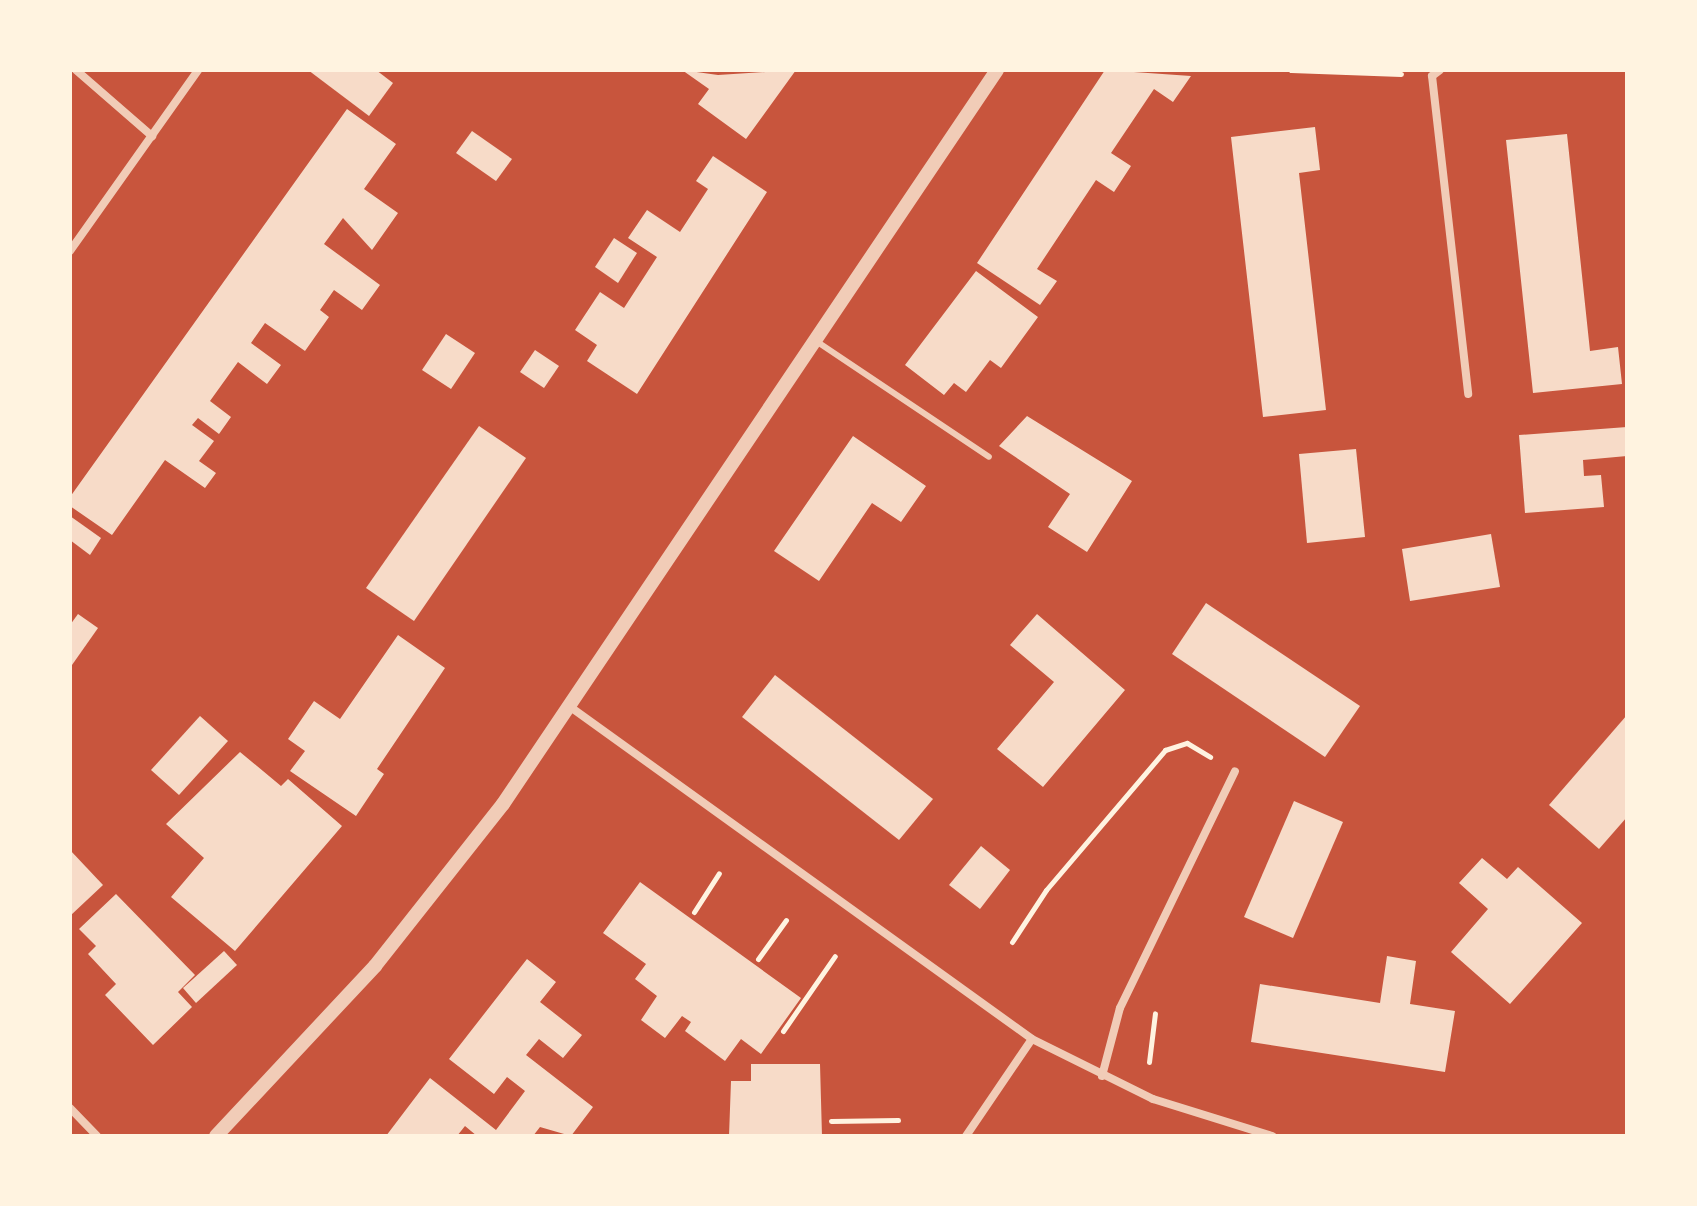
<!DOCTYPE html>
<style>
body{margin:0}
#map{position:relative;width:1697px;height:1206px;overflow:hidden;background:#c8553d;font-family:"Alegreya Sans",sans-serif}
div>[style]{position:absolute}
.building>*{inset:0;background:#f7dbc8}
.path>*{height:5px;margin:-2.5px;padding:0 2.5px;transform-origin:2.5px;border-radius:2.5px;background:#fff3e0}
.service>*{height:6px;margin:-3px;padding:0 3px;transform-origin:3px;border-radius:3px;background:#f1ccb7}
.minor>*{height:8px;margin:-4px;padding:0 4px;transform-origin:4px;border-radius:4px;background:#f1ccb7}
.tertiary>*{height:14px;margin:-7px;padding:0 7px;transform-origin:7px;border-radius:7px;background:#f1ccb7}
span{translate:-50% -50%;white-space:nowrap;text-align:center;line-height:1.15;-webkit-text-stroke:8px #fff3e0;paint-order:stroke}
.frame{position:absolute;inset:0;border:72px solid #fff3e0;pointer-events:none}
</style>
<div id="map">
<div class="building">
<i style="clip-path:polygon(308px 70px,376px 70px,393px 83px,369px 116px)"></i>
<i style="clip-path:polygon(682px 70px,718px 75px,796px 70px,746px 139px,698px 104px,709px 89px)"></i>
<i style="clip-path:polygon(1105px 70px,1191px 76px,1173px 102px,1154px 89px,1111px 153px,1131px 166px,1114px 192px,1096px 180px,1037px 269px,1057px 281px,1040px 305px,977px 263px)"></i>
<i style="clip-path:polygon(347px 109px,396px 144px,364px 189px,398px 213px,372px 250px,343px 218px,324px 244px,380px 285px,362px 310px,334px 290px,320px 310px,329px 317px,305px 351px,265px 323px,251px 343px,281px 365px,267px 384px,238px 362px,210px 401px,231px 417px,219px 434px,198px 418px,192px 425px,214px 441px,199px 461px,216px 473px,205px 488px,165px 460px,112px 535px,70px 506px,70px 497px)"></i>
<i style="clip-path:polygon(1315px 127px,1320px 170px,1299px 173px,1326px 410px,1263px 417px,1231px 137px)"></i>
<i style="clip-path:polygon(472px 131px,512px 159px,496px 181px,456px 153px)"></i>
<i style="clip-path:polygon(1567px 134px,1590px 351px,1618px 347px,1622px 384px,1533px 393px,1506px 140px)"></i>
<i style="clip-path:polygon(713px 156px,767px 192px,637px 394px,587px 361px,597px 345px,575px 330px,600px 292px,624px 308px,657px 257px,628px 238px,647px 210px,680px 232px,708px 189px,696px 181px)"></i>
<i style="clip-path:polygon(614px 238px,637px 253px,618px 283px,595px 267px)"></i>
<i style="clip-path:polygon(976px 271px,1038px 317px,1001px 368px,990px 360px,966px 392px,954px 383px,944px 395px,905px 365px)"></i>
<i style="clip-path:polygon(446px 334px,475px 353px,451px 389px,422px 370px)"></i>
<i style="clip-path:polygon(535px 350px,559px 366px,544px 388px,520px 372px)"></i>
<i style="clip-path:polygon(1027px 416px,1132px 481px,1087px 552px,1048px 527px,1070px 494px,999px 446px)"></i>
<i style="clip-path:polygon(479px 426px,526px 458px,414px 621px,366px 588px)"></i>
<i style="clip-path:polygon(1627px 427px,1627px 456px,1583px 460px,1584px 476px,1601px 475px,1604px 507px,1525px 513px,1519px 435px)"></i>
<i style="clip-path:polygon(853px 436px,926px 486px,901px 522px,872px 503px,819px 581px,774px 551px)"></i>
<i style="clip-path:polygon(1356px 449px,1365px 537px,1307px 543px,1299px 454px)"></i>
<i style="clip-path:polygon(70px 516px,101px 538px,90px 555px,70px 540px)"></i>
<i style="clip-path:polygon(1491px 534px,1500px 587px,1410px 601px,1402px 549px)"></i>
<i style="clip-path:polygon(1206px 603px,1360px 706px,1325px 757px,1172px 654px)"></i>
<i style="clip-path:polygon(78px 614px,98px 628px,72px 665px,70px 625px)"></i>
<i style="clip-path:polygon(1037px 614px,1125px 690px,1043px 787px,997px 749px,1054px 682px,1010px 645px)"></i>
<i style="clip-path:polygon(398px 635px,445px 668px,377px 769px,384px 774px,356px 816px,290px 771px,305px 751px,288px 739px,314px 701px,340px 719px)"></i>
<i style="clip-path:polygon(775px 675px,933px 799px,899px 840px,742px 717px)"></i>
<i style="clip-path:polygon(1627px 715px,1627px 817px,1599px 849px,1549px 805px)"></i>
<i style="clip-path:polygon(200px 716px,228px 741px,179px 795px,151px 770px)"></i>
<i style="clip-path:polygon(240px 752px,281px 786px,288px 779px,342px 826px,235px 951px,171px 897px,204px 858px,166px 824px)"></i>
<i style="clip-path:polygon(1294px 801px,1343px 822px,1293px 938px,1244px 917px)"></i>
<i style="clip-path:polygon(981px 846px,1010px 870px,980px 909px,949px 885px)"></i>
<i style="clip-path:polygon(70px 850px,103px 885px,70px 916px)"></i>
<i style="clip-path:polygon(1482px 858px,1507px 879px,1518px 867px,1582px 923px,1510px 1004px,1451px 952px,1488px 909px,1459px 883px)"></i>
<i style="clip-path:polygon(640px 882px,801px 998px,761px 1054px,741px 1039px,725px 1061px,685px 1031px,691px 1022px,682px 1016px,665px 1038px,641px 1020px,657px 996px,635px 979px,646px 964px,603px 933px)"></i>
<i style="clip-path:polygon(116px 894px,195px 975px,178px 992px,192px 1007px,153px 1045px,105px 995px,116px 984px,88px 954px,96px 946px,79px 929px)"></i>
<i style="clip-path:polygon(224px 951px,237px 965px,196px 1003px,183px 988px)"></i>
<i style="clip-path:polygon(1387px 956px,1416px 961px,1410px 1004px,1455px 1011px,1445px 1072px,1251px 1042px,1260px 984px,1380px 1003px)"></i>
<i style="clip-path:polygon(527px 959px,556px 982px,540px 1002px,582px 1035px,563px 1058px,539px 1039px,526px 1055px,593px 1107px,571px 1136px,540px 1127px,533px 1136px,477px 1136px,465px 1126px,457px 1136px,386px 1136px,430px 1078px,496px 1130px,525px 1091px,507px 1077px,494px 1094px,449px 1059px)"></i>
<i style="clip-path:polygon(751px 1064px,820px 1064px,822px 1136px,729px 1136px,731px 1081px,751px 1081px)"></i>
</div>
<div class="path">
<i style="left:1291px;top:70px;width:110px;rotate:2.1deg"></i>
<i style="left:694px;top:912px;width:46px;rotate:-57.3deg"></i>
<i style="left:1012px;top:942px;width:62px;rotate:-56.8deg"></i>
<i style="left:1046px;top:890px;width:184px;rotate:-49.6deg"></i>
<i style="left:1165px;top:750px;width:23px;rotate:-18deg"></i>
<i style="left:1187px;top:743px;width:27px;rotate:31deg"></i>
<i style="left:758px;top:959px;width:48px;rotate:-54.3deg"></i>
<i style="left:783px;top:1031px;width:91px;rotate:-55.3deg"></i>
<i style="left:1149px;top:1062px;width:49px;rotate:-83deg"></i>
<i style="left:831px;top:1121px;width:67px;rotate:-0.9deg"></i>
</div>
<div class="service">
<i style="left:816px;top:341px;width:208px;rotate:33.8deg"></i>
</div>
<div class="minor">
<i style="left:76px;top:70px;width:101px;rotate:41deg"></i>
<i style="left:1440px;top:70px;width:10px;rotate:143deg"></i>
<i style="left:1432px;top:76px;width:320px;rotate:83.5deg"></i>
<i style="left:70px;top:251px;width:222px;rotate:-54.7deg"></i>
<i style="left:569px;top:706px;width:570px;rotate:35.72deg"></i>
<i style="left:1032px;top:1039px;width:135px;rotate:26.4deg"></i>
<i style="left:1153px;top:1099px;width:125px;rotate:17.3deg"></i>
<i style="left:1102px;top:1076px;width:70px;rotate:-75.2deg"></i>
<i style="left:1120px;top:1008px;width:263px;rotate:-64.1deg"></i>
<i style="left:70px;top:1108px;width:39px;rotate:46deg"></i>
<i style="left:966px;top:1136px;width:117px;rotate:-55.8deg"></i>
</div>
<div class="tertiary">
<i style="left:216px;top:1136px;width:233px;rotate:-46.9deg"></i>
<i style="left:375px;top:966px;width:206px;rotate:-51.7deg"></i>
<i style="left:503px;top:804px;width:885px;rotate:-56.06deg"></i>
</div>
<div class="frame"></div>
</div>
